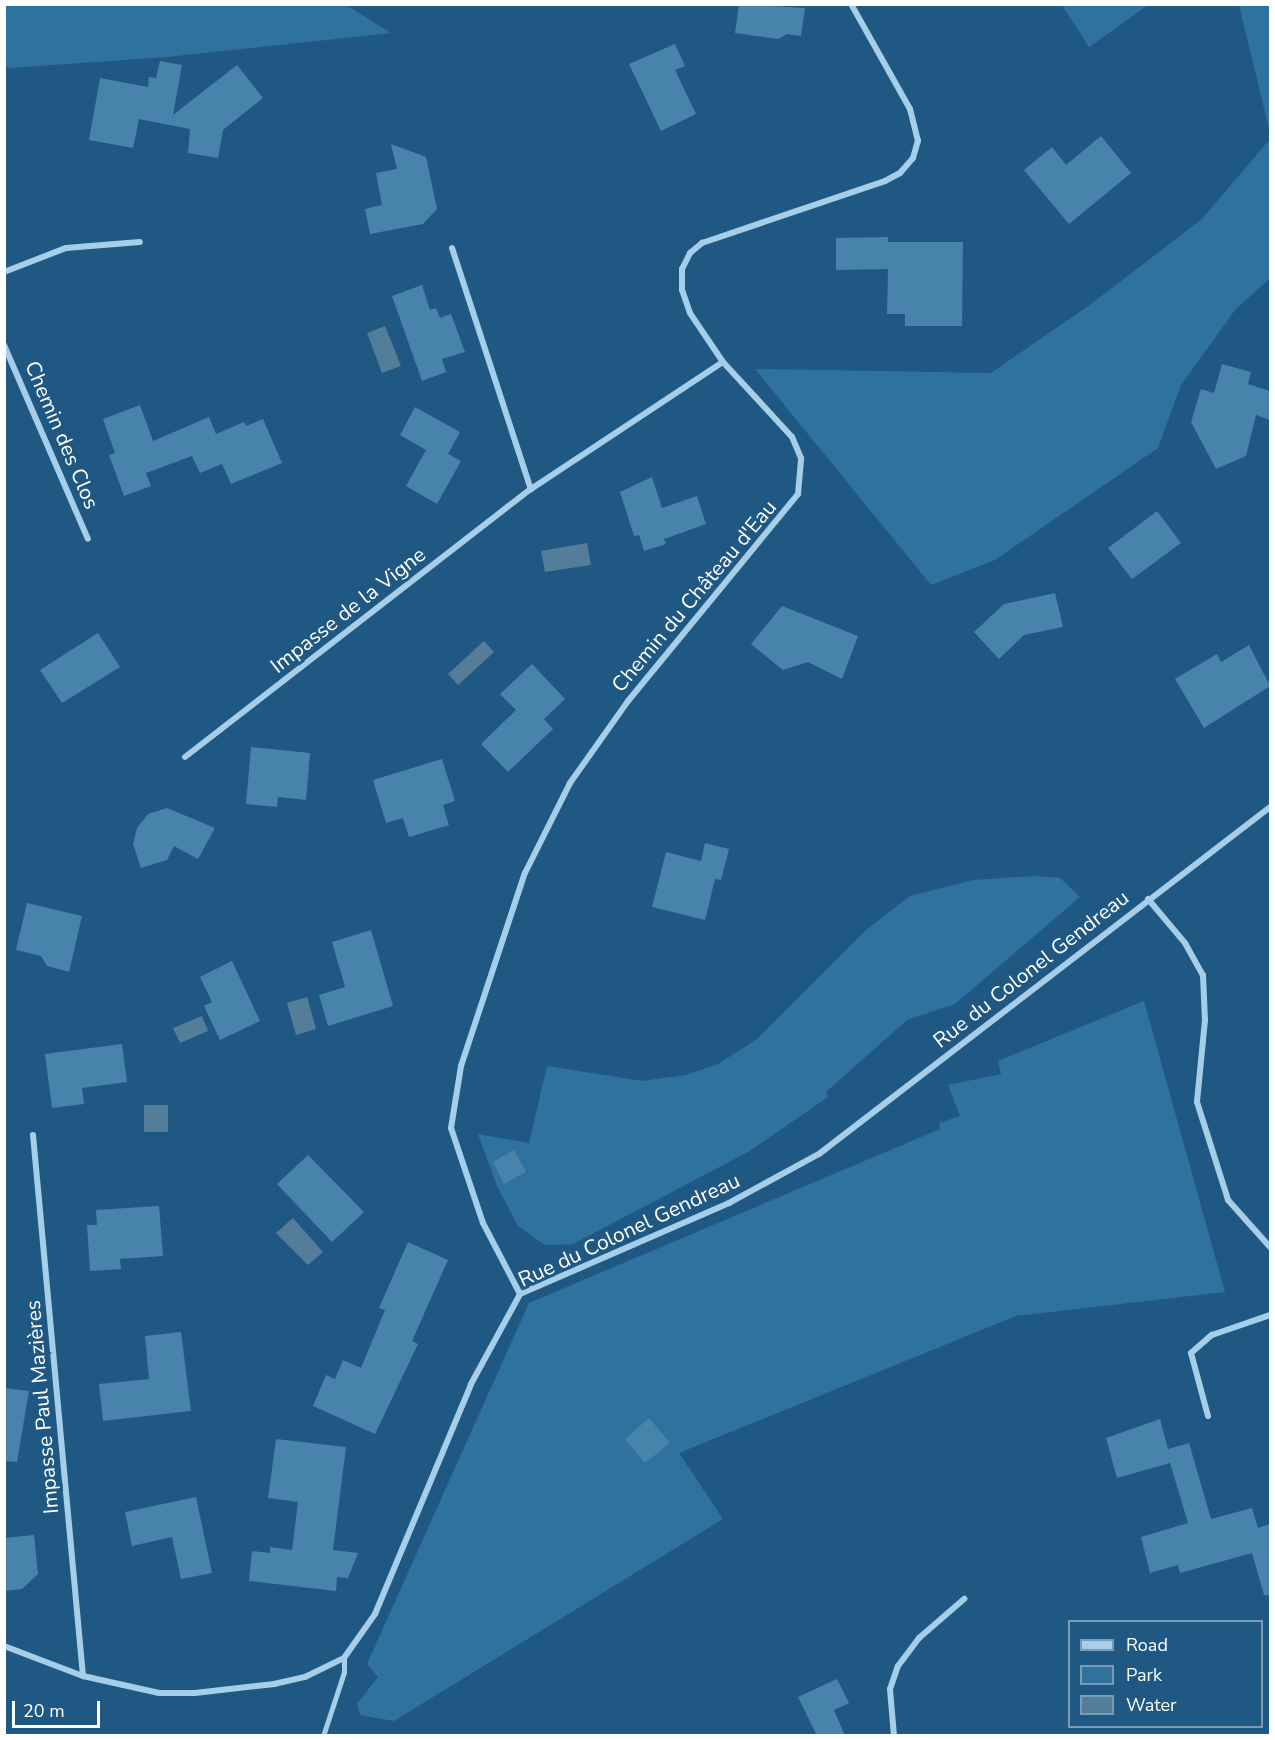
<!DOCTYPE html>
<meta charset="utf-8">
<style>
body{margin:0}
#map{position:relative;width:1275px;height:1740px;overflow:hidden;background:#1f5983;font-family:"Nunito Sans",sans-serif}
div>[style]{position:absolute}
.green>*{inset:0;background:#2f729f}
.water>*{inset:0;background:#547d9a}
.building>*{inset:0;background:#4883ab}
.pedestrian>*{height:5px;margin:-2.5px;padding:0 2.5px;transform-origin:2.5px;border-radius:2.5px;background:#a6cee9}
.minor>*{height:6px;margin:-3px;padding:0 3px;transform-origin:3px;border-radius:3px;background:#a6cee9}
span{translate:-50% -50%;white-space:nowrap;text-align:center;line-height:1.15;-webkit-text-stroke:6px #1f5983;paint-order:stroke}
.street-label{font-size:21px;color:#fff}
.frame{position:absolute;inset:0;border:6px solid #fff;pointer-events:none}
.legend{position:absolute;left:1068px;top:1620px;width:195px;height:108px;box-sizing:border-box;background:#1f5983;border:2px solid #799bb5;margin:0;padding:8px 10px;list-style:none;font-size:18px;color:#fff}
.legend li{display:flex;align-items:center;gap:12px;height:30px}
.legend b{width:30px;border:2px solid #799bb5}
.scale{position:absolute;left:12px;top:1701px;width:88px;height:27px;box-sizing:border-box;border:3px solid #fff;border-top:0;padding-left:8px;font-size:18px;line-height:21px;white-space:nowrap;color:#fff;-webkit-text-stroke:4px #1f5983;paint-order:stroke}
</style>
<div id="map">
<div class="green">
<i style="clip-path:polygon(5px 4px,346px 5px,391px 33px,167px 57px,9px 68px,5px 66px)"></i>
<i style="clip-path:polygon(1062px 5px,1148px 5px,1089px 47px)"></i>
<i style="clip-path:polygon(1239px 5px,1270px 5px,1270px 133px)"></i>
<i style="clip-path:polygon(1270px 139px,1270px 278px,1235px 310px,1181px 385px,1158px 448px,995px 560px,931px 585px,755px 369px,991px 373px,1091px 304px,1202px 219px)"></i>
<i style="clip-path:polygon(1034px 876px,1060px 878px,1080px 897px,955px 1004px,907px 1020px,826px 1092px,828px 1097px,748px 1152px,573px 1244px,545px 1245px,518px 1226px,497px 1186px,478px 1134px,529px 1143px,547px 1066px,642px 1081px,686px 1075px,718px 1064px,757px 1039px,866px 930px,910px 896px,974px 880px)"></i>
<i style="clip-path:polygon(1144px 1001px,1225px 1292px,1016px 1316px,679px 1453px,723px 1519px,394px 1721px,360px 1715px,357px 1704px,378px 1677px,367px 1664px,529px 1303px,940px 1129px,939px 1123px,960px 1116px,948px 1085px,1001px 1074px,998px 1061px)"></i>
</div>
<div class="water">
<i style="clip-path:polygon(385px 326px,401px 366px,382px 373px,367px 333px)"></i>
<i style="clip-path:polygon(587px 543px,591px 565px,545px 572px,541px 551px)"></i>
<i style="clip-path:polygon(484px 641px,494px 652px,458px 685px,448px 674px)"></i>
<i style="clip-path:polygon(307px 997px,316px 1029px,296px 1035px,287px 1003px)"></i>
<i style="clip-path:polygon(202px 1016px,208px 1031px,180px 1043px,173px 1028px)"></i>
<i style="clip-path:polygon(144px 1105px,168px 1105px,168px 1132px,144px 1132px)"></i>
<i style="clip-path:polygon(293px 1218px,323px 1252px,308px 1265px,276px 1233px)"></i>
</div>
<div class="building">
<i style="clip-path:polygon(739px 4px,805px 8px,801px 36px,787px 34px,778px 39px,735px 33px)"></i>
<i style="clip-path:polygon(675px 44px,685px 66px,675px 70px,696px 114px,661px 131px,629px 64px)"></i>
<i style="clip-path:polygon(160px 61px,182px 65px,173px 115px,237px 65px,263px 98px,223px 130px,218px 158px,188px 153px,190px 129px,139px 119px,133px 148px,89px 140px,100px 78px,148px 87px,149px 77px,156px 78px)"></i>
<i style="clip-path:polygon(1101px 136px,1131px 173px,1069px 224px,1024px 170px,1052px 147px,1066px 165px)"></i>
<i style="clip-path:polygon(391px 144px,426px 157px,437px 209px,423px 224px,370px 234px,365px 209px,382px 205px,376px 173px,397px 169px)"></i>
<i style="clip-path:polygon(888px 237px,888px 242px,963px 242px,962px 326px,905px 326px,905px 314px,887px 314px,888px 269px,836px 270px,836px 238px)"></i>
<i style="clip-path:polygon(422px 285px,430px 310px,436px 308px,440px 318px,451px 314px,465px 352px,442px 359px,446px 372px,422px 381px,392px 296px)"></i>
<i style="clip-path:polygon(1222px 364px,1251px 372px,1248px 384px,1270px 391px,1270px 420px,1256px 415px,1246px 456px,1216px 469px,1191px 422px,1201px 389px,1214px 393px)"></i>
<i style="clip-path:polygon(140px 405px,153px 441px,209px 417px,216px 434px,244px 422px,246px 426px,263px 419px,282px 463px,231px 484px,222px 464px,200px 473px,192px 456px,146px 473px,151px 486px,124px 496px,109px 455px,115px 453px,103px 419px)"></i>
<i style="clip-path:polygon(415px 407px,460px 432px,448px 454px,461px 461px,437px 504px,406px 486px,426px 450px,400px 435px)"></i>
<i style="clip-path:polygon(652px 477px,662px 508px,697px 496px,706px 524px,664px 539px,666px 544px,644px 551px,639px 535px,634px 536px,620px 492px)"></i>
<i style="clip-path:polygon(1157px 511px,1181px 543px,1132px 579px,1108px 548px)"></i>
<i style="clip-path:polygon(1055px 593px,1063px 627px,1024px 635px,999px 659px,974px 632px,1004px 604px)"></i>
<i style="clip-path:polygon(782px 606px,858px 636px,842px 679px,808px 662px,783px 670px,751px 644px)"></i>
<i style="clip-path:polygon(98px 633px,120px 667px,62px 703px,40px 670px)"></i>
<i style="clip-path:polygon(1249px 645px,1270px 686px,1204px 728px,1175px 679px,1217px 654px,1221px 662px)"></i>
<i style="clip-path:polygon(532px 664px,565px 699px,544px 719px,553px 729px,508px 772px,481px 744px,516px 710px,500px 694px)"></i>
<i style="clip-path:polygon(251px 747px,310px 753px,306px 800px,278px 797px,277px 807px,246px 804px)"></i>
<i style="clip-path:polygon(442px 759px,455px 801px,443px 805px,449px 825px,409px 837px,403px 818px,386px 823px,373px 780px)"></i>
<i style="clip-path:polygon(167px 808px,215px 828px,198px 859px,174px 846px,167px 860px,141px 868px,133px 844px,137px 828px,148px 814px)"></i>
<i style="clip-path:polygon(705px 843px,729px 849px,721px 880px,715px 879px,705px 920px,652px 907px,666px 852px,701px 861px)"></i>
<i style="clip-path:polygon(27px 903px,82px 916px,69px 972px,47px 966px,41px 956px,16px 950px)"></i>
<i style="clip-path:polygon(371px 930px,393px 1006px,328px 1026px,319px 995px,345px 987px,332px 942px)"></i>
<i style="clip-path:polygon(232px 961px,260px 1021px,220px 1040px,204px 1006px,212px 1002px,200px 977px)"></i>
<i style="clip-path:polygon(122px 1044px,127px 1082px,82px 1088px,84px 1104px,52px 1108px,45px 1054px)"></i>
<i style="clip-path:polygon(514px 1150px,526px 1172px,504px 1184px,493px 1162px)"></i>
<i style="clip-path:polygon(308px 1155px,364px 1212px,332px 1242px,277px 1184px)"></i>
<i style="clip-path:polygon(159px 1206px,163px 1256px,120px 1259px,121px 1269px,90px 1271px,87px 1225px,97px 1225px,96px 1210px)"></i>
<i style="clip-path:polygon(408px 1242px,448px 1260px,412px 1341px,418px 1344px,375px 1434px,313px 1406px,326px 1375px,335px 1379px,343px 1360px,361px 1368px,385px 1310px,379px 1308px)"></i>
<i style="clip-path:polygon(181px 1332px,191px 1411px,103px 1421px,99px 1384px,149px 1379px,145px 1336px)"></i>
<i style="clip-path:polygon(4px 1388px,29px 1391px,17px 1462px,4px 1461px)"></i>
<i style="clip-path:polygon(649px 1418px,670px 1443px,645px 1463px,625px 1439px)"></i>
<i style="clip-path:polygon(1160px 1419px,1168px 1449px,1189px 1443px,1211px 1519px,1252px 1508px,1258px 1528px,1270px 1524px,1270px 1595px,1264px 1595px,1252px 1553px,1180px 1573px,1178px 1565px,1150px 1573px,1141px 1537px,1188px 1523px,1170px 1463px,1117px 1478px,1106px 1438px)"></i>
<i style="clip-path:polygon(276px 1439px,346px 1447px,333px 1550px,358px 1553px,348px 1578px,337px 1577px,336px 1591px,249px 1581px,252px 1551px,270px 1553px,270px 1547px,292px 1550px,298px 1502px,268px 1498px)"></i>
<i style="clip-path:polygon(196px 1497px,212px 1573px,181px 1579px,172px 1537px,132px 1546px,125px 1512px)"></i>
<i style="clip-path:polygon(34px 1535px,38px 1574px,22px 1589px,4px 1591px,4px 1538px)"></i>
<i style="clip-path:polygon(837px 1679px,849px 1703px,834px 1710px,845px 1736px,817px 1736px,798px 1697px)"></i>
</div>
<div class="pedestrian">
<i style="left:323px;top:1736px;width:67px;rotate:-71.8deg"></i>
<i style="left:344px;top:1672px;width:14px;rotate:-90deg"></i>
</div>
<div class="minor">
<i style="left:452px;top:248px;width:254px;rotate:71.9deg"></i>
<i style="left:531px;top:489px;width:230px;rotate:-33.5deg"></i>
<i style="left:4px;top:272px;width:66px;rotate:-21.2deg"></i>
<i style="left:66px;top:248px;width:74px;rotate:-4.6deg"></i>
<i style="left:4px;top:345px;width:211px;rotate:66.6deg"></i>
<i style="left:185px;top:757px;width:438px;rotate:-37.8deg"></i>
<i style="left:1148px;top:899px;width:57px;rotate:49.9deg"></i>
<i style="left:1185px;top:943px;width:37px;rotate:61deg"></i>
<i style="left:1203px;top:975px;width:45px;rotate:87.5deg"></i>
<i style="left:1205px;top:1020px;width:82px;rotate:95.6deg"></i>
<i style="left:1197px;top:1102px;width:103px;rotate:72.4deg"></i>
<i style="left:1228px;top:1200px;width:63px;rotate:48.2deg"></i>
<i style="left:33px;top:1135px;width:543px;rotate:84.72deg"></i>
<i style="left:520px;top:1294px;width:80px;rotate:-117.5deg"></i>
<i style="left:483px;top:1223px;width:100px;rotate:-108.6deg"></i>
<i style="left:451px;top:1128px;width:63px;rotate:-80.8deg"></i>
<i style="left:461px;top:1066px;width:203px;rotate:-71.7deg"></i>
<i style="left:525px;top:873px;width:101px;rotate:-63.4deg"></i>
<i style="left:570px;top:783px;width:100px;rotate:-54.7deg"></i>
<i style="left:628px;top:701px;width:268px;rotate:-50.6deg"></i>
<i style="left:798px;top:494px;width:36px;rotate:-85deg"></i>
<i style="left:801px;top:458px;width:23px;rotate:-113deg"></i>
<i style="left:792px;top:437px;width:102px;rotate:-132.6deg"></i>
<i style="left:723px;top:362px;width:59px;rotate:-124deg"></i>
<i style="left:690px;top:313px;width:24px;rotate:-109deg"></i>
<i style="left:682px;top:290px;width:21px;rotate:-90deg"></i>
<i style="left:682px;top:269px;width:18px;rotate:-63deg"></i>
<i style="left:690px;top:253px;width:16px;rotate:-40deg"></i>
<i style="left:702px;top:243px;width:193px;rotate:-18.7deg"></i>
<i style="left:885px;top:181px;width:17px;rotate:-28deg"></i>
<i style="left:900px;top:173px;width:20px;rotate:-49deg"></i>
<i style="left:913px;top:158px;width:18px;rotate:-74deg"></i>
<i style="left:918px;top:141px;width:33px;rotate:-104deg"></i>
<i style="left:910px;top:109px;width:120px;rotate:-119.3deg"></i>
<i style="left:1208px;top:1416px;width:65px;rotate:-105.1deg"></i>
<i style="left:1191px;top:1353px;width:28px;rotate:-41deg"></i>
<i style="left:1212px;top:1335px;width:61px;rotate:-19deg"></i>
<i style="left:4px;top:1646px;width:85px;rotate:20.8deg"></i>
<i style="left:83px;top:1676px;width:78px;rotate:12.6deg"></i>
<i style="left:159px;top:1693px;width:36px"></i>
<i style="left:195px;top:1693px;width:80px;rotate:-6.5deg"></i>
<i style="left:274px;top:1684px;width:32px;rotate:-13deg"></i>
<i style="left:305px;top:1677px;width:43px;rotate:-26deg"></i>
<i style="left:344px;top:1658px;width:54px;rotate:-54.8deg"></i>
<i style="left:375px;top:1614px;width:249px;rotate:-67.3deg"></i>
<i style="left:471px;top:1384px;width:102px;rotate:-61.4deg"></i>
<i style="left:520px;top:1294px;width:228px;rotate:-23.5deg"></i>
<i style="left:729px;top:1203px;width:102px;rotate:-28.6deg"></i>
<i style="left:819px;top:1154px;width:569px;rotate:-37.57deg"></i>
<i style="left:894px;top:1736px;width:47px;rotate:-94.9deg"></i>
<i style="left:890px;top:1689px;width:24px;rotate:-71deg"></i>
<i style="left:898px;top:1666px;width:35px;rotate:-53deg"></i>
<i style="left:919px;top:1638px;width:60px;rotate:-40.9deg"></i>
</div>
<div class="street-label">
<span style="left:62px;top:435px;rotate:67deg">Chemin des Clos</span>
<span style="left:694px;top:596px;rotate:-50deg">Chemin du Château d'Eau</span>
<span style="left:348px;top:610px;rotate:-38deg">Impasse de la Vigne</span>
<span style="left:1031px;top:969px;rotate:-38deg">Rue du Colonel Gendreau</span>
<span style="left:629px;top:1230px;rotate:-25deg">Rue du Colonel Gendreau</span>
<span style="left:42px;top:1407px;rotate:-95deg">Impasse Paul Mazières</span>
</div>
<div class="frame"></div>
<ul class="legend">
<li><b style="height:8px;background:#a6cee9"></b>Road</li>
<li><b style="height:16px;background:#2f729f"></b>Park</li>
<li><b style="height:16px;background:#547d9a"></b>Water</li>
</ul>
<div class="scale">20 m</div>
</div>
